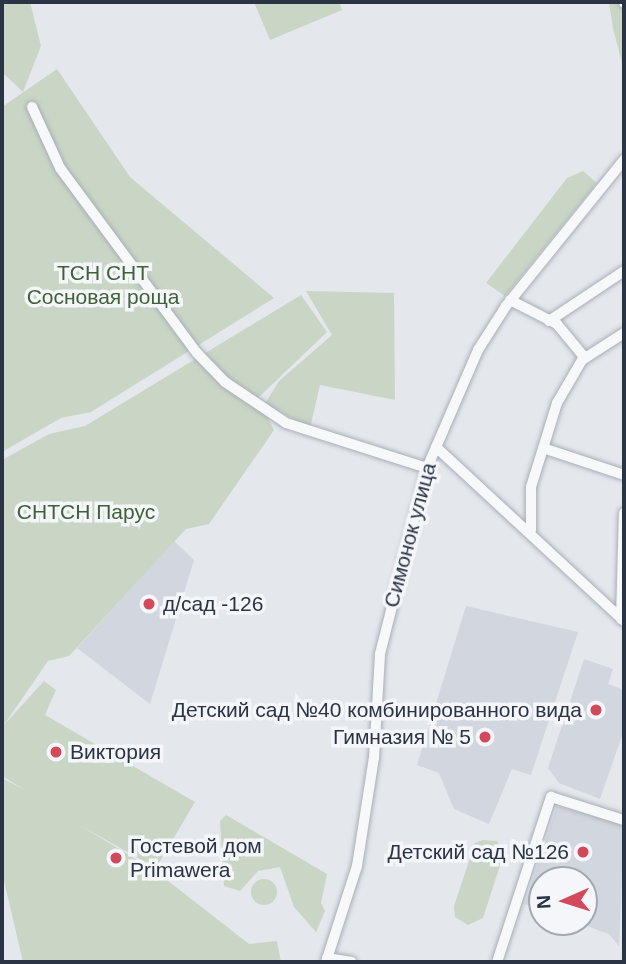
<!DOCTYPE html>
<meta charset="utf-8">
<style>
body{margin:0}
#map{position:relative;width:626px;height:964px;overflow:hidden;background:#e4e7ec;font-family:Helvetica,sans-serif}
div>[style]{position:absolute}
.built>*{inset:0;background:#d2d6de}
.green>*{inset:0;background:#c9d6c5}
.round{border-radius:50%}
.roads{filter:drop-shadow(0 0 2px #a9aeb7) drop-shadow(0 0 2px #a9aeb7)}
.minor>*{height:10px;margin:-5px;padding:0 5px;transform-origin:5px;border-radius:5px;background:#f7f8fa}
.dots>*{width:19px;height:19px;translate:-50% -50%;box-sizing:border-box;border:4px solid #f4f6f9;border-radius:50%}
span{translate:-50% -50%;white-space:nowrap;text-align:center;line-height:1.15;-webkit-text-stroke:7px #f4f6f9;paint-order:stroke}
.park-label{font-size:21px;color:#3f6138}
.street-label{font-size:21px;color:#2b3445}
.poi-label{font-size:21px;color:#2b3445}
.left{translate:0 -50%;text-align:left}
.right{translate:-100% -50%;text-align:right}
.frame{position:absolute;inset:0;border:4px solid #2b3445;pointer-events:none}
.north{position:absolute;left:528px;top:866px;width:70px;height:70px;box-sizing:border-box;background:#f4f6f9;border:2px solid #a4a8b1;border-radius:50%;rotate:267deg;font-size:19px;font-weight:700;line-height:28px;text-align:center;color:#2b3445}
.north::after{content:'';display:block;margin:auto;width:24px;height:32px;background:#d1495b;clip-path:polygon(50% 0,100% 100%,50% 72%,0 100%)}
</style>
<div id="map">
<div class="built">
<i style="clip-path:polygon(174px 541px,194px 560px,150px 704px,77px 648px)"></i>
<i style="clip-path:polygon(466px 606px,578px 632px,531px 775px,512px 769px,489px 824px,454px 809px,439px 773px,417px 765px)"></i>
<i style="clip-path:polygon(584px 659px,613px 669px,608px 684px,624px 690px,624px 730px,600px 799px,559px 783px,548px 768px)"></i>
<i style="clip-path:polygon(557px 806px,624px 825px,619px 946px,609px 934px,576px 922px,584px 922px,584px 880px,542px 880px,542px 910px,525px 904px)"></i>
</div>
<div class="green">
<i style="clip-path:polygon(2px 2px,30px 2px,41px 46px,23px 92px,2px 72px)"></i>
<i style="clip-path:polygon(254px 2px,339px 2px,342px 10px,270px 40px)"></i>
<i style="clip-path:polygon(609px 2px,622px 2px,624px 71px,613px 28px)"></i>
<i style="clip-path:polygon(57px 69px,130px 177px,274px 298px,91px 412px,61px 418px,2px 452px,2px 107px)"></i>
<i style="clip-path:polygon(583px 171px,597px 183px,505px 296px,486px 283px,567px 178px)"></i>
<i style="clip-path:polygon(306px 291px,394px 293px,395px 400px,320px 385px,310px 428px,265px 404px,279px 381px,332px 335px)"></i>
<i style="clip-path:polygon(301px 295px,327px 332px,258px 398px,274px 430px,209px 524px,186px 529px,69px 656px,48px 661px,4px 725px,44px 681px,56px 690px,45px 715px,195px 802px,156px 868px,81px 826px,154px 870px,249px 944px,277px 941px,281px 962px,23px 962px,2px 872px,2px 778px,25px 790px,2px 776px,2px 460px,49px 434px,85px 426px)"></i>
<i style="clip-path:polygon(226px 815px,327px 874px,321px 903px,325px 911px,316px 932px,294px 907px,280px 867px,258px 871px,240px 891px,224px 886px,220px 821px)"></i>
<i style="clip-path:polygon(483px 840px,497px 841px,504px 853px,483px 918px,468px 925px,455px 917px,454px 906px,475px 843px)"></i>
<i class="round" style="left:251px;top:879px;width:26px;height:26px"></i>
</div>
<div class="roads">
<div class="minor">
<i style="left:624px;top:2px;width:1px;rotate:90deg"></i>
<i style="left:32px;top:107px;width:67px;rotate:65.3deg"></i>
<i style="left:60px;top:168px;width:230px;rotate:53.5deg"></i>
<i style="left:197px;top:353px;width:40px;rotate:46deg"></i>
<i style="left:225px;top:382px;width:73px;rotate:33.9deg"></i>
<i style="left:286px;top:423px;width:148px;rotate:17.7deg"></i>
<i style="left:510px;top:300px;width:53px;rotate:27.1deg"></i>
<i style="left:557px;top:324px;width:44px;rotate:50.5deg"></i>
<i style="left:549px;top:321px;width:90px;rotate:-33.7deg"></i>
<i style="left:436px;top:447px;width:256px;rotate:42.8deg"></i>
<i style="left:543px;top:448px;width:85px;rotate:18.4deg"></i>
<i style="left:531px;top:530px;width:43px;rotate:-90deg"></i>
<i style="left:531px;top:487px;width:88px;rotate:-72.8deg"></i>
<i style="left:557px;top:403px;width:50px;rotate:-59.8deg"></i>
<i style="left:582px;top:360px;width:50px;rotate:-32.7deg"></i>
<i style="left:621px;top:619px;width:106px;rotate:-88.4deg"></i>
<i style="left:327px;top:958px;width:25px;rotate:9deg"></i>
<i style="left:326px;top:962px;width:101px;rotate:-72.1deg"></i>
<i style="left:357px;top:866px;width:109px;rotate:-81.1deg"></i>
<i style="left:374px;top:758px;width:104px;rotate:-86.7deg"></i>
<i style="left:380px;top:654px;width:192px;rotate:-75.8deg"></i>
<i style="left:427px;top:468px;width:129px;rotate:-66.6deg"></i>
<i style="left:478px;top:350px;width:52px;rotate:-57.5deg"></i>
<i style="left:506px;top:306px;width:188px;rotate:-51.1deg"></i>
<i style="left:497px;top:962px;width:174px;rotate:-71.9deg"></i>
<i style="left:551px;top:797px;width:77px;rotate:17.5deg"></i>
</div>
</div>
<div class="dots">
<i style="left:149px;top:604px;background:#d1495b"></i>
<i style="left:596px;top:710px;background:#d1495b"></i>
<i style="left:485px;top:737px;background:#d1495b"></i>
<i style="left:56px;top:752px;background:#d1495b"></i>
<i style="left:583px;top:852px;background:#d1495b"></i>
<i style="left:116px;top:858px;background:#d1495b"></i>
</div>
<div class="park-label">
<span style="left:103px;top:285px">ТСН СНТ<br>Сосновая роща</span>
<span style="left:86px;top:512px">СНТСН Парус</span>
</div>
<div class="street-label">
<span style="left:410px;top:535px;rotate:-75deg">Симонок улица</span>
</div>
<div class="poi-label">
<span class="left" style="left:163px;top:604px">д/сад -126</span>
<span class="right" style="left:582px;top:710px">Детский сад №40 комбинированного вида</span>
<span class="right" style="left:471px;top:737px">Гимназия № 5</span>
<span class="left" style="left:70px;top:752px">Виктория</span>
<span class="left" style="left:130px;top:858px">Гостевой дом<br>Primawera</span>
<span class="right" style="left:569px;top:852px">Детский сад №126</span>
</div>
<div class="frame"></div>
<div class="north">N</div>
</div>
